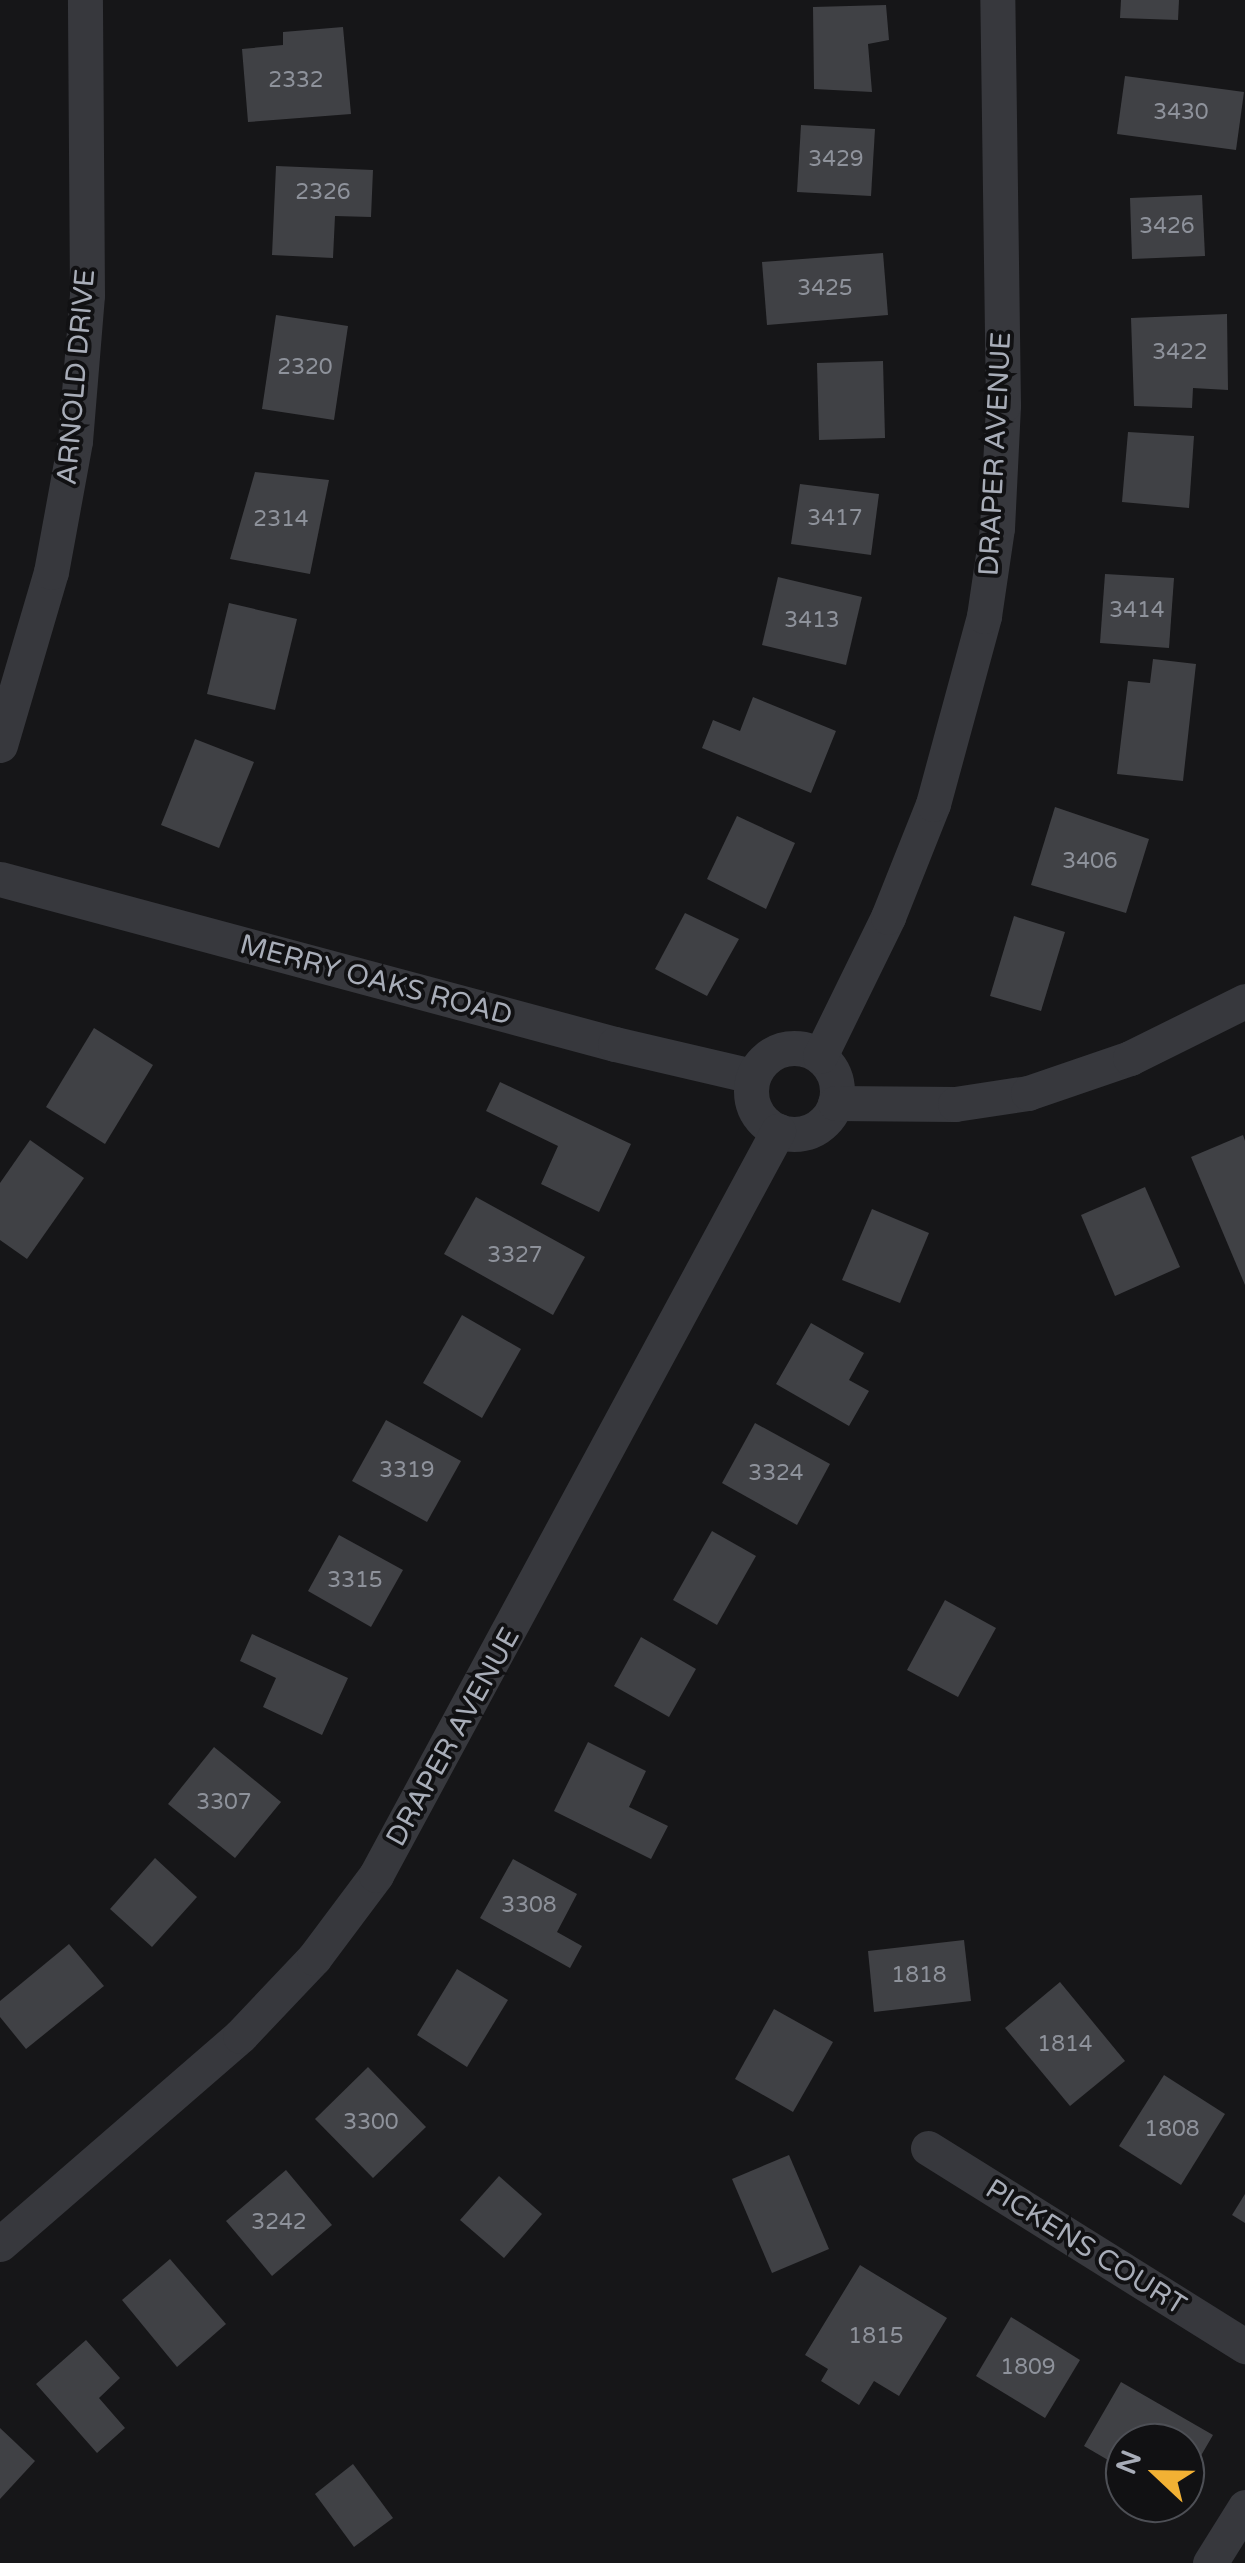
<!DOCTYPE html>
<style>
body{margin:0}
#map{position:relative;width:1245px;height:2563px;overflow:hidden;background:#161618;font-family:"Varela Round",sans-serif}
div>[style]{position:absolute}
.building>*{inset:0;background:#404145}
.street>*{height:35px;margin:-17.5px;padding:0 17.5px;transform-origin:17.5px;border-radius:17.5px;background:#37383d}
.street>.ring{margin:-17.5px;padding:0;box-sizing:content-box;background:none;border:35px solid #37383d;border-radius:50%}
span{translate:-50% -50%;white-space:nowrap;text-align:center;line-height:1.15;-webkit-text-stroke:8px #111113;paint-order:stroke}
.number-label{font-size:22px;color:#8e929b}
.number-label span{-webkit-text-stroke-width:0}
.street-label{font-size:28px;color:#a8adb8}
.north{position:absolute;left:1105px;top:2423px;width:100px;height:100px;box-sizing:border-box;background:#111113;border:2px solid #4d4f55;border-radius:50%;rotate:292deg;font-size:28px;font-weight:700;line-height:40px;text-align:center;color:#a8adb8}
.north::after{content:'';display:block;margin:auto;width:35px;height:45px;background:#f2b134;clip-path:polygon(50% 0,100% 100%,50% 72%,0 100%)}
</style>
<div id="map">
<div class="building">
<i style="clip-path:polygon(1121px 0,1179px 0,1178px 20px,1120px 18px)"></i>
<i style="clip-path:polygon(886px 5px,889px 40px,868px 44px,872px 92px,814px 89px,813px 7px)"></i>
<i style="clip-path:polygon(343px 27px,351px 114px,248px 122px,242px 49px,283px 45px,283px 32px)"></i>
<i style="clip-path:polygon(1125px 76px,1244px 92px,1236px 150px,1117px 134px)"></i>
<i style="clip-path:polygon(801px 125px,875px 129px,871px 196px,797px 192px)"></i>
<i style="clip-path:polygon(276px 166px,373px 170px,371px 217px,335px 216px,333px 258px,272px 255px)"></i>
<i style="clip-path:polygon(1202px 195px,1205px 256px,1132px 259px,1130px 198px)"></i>
<i style="clip-path:polygon(883px 253px,888px 315px,767px 325px,762px 262px)"></i>
<i style="clip-path:polygon(1227px 314px,1228px 390px,1193px 388px,1192px 408px,1134px 406px,1131px 318px)"></i>
<i style="clip-path:polygon(276px 315px,348px 326px,334px 420px,262px 409px)"></i>
<i style="clip-path:polygon(883px 361px,885px 438px,819px 440px,817px 363px)"></i>
<i style="clip-path:polygon(1128px 432px,1194px 436px,1189px 508px,1122px 502px)"></i>
<i style="clip-path:polygon(255px 472px,329px 480px,310px 574px,230px 559px)"></i>
<i style="clip-path:polygon(800px 484px,879px 494px,871px 555px,791px 544px)"></i>
<i style="clip-path:polygon(1105px 574px,1174px 578px,1169px 648px,1100px 643px)"></i>
<i style="clip-path:polygon(778px 577px,862px 597px,846px 665px,762px 645px)"></i>
<i style="clip-path:polygon(229px 603px,297px 619px,275px 710px,207px 694px)"></i>
<i style="clip-path:polygon(1153px 659px,1196px 664px,1183px 781px,1117px 774px,1128px 681px,1150px 683px)"></i>
<i style="clip-path:polygon(753px 697px,836px 731px,811px 793px,702px 748px,713px 720px,740px 731px)"></i>
<i style="clip-path:polygon(195px 739px,254px 762px,219px 848px,161px 825px)"></i>
<i style="clip-path:polygon(1055px 807px,1149px 839px,1126px 913px,1031px 885px)"></i>
<i style="clip-path:polygon(737px 816px,795px 843px,766px 909px,707px 879px)"></i>
<i style="clip-path:polygon(685px 913px,739px 939px,707px 996px,655px 969px)"></i>
<i style="clip-path:polygon(1014px 916px,1065px 932px,1041px 1011px,990px 996px)"></i>
<i style="clip-path:polygon(94px 1028px,153px 1065px,105px 1144px,46px 1107px)"></i>
<i style="clip-path:polygon(500px 1082px,631px 1144px,599px 1212px,541px 1184px,558px 1146px,486px 1111px)"></i>
<i style="clip-path:polygon(1243px 1135px,1245px 1141px,1245px 1285px,1191px 1157px)"></i>
<i style="clip-path:polygon(30px 1140px,84px 1178px,27px 1259px,0 1240px,0 1183px)"></i>
<i style="clip-path:polygon(1145px 1187px,1180px 1267px,1115px 1296px,1081px 1215px)"></i>
<i style="clip-path:polygon(476px 1197px,585px 1257px,553px 1315px,444px 1254px)"></i>
<i style="clip-path:polygon(872px 1209px,929px 1233px,900px 1303px,842px 1280px)"></i>
<i style="clip-path:polygon(462px 1315px,521px 1349px,482px 1418px,423px 1383px)"></i>
<i style="clip-path:polygon(811px 1323px,864px 1353px,849px 1380px,869px 1391px,849px 1426px,776px 1384px)"></i>
<i style="clip-path:polygon(386px 1420px,461px 1461px,427px 1522px,352px 1481px)"></i>
<i style="clip-path:polygon(755px 1423px,830px 1464px,797px 1525px,722px 1483px)"></i>
<i style="clip-path:polygon(712px 1531px,756px 1556px,717px 1625px,673px 1600px)"></i>
<i style="clip-path:polygon(339px 1535px,403px 1570px,371px 1627px,308px 1591px)"></i>
<i style="clip-path:polygon(945px 1600px,996px 1628px,958px 1697px,907px 1670px)"></i>
<i style="clip-path:polygon(252px 1634px,348px 1678px,322px 1735px,263px 1707px,276px 1678px,240px 1661px)"></i>
<i style="clip-path:polygon(641px 1637px,696px 1669px,669px 1717px,614px 1686px)"></i>
<i style="clip-path:polygon(588px 1742px,646px 1771px,629px 1807px,668px 1826px,651px 1859px,554px 1811px)"></i>
<i style="clip-path:polygon(214px 1747px,281px 1802px,235px 1858px,168px 1804px)"></i>
<i style="clip-path:polygon(155px 1858px,197px 1897px,152px 1947px,110px 1909px)"></i>
<i style="clip-path:polygon(513px 1859px,577px 1894px,557px 1932px,582px 1946px,570px 1968px,480px 1918px)"></i>
<i style="clip-path:polygon(964px 1940px,971px 2001px,874px 2012px,868px 1951px)"></i>
<i style="clip-path:polygon(69px 1944px,104px 1986px,26px 2049px,0 2017px,0 2001px)"></i>
<i style="clip-path:polygon(457px 1969px,508px 2000px,467px 2067px,417px 2035px)"></i>
<i style="clip-path:polygon(1060px 1982px,1125px 2061px,1070px 2106px,1005px 2028px)"></i>
<i style="clip-path:polygon(774px 2009px,833px 2042px,793px 2112px,735px 2079px)"></i>
<i style="clip-path:polygon(368px 2067px,426px 2127px,373px 2178px,315px 2119px)"></i>
<i style="clip-path:polygon(1164px 2075px,1225px 2114px,1181px 2185px,1119px 2146px)"></i>
<i style="clip-path:polygon(789px 2155px,829px 2249px,772px 2273px,732px 2179px)"></i>
<i style="clip-path:polygon(286px 2170px,332px 2225px,272px 2276px,226px 2221px)"></i>
<i style="clip-path:polygon(499px 2176px,542px 2214px,504px 2258px,460px 2220px)"></i>
<i style="clip-path:polygon(1245px 2194px,1245px 2223px,1232px 2215px)"></i>
<i style="clip-path:polygon(170px 2259px,226px 2324px,177px 2367px,122px 2300px)"></i>
<i style="clip-path:polygon(860px 2265px,947px 2318px,899px 2396px,874px 2381px,859px 2405px,821px 2381px,828px 2369px,805px 2355px)"></i>
<i style="clip-path:polygon(1011px 2317px,1080px 2360px,1045px 2418px,976px 2376px)"></i>
<i style="clip-path:polygon(86px 2340px,120px 2378px,99px 2398px,125px 2428px,97px 2453px,36px 2384px)"></i>
<i style="clip-path:polygon(1121px 2382px,1213px 2435px,1185px 2483px,1185px 2443px,1125px 2443px,1125px 2470px,1084px 2446px)"></i>
<i style="clip-path:polygon(0 2428px,35px 2461px,0 2499px)"></i>
<i style="clip-path:polygon(353px 2464px,393px 2518px,354px 2547px,315px 2494px)"></i>
</div>
<div class="street">
<i style="left:0;top:745px;width:180px;rotate:-73.6deg"></i>
<i style="left:51px;top:572px;width:133px;rotate:-79.6deg"></i>
<i style="left:75px;top:441px;width:146px;rotate:-85.3deg"></i>
<i style="left:87px;top:295px;width:295px;rotate:-90.4deg"></i>
<i style="left:0;top:879px;width:637px;rotate:15.02deg"></i>
<i style="left:615px;top:1044px;width:142px;rotate:13.1deg"></i>
<i class="ring" style="left:751px;top:1048px;width:51px;height:51px"></i>
<i style="left:820px;top:1056px;width:155px;rotate:-63.9deg"></i>
<i style="left:888px;top:917px;width:122px;rotate:-68.3deg"></i>
<i style="left:933px;top:804px;width:195px;rotate:-74.8deg"></i>
<i style="left:984px;top:616px;width:89px;rotate:-81.6deg"></i>
<i style="left:997px;top:528px;width:123px;rotate:-87.2deg"></i>
<i style="left:1003px;top:405px;width:405px;rotate:-90.8deg"></i>
<i style="left:835px;top:1103px;width:120px;rotate:0.5deg"></i>
<i style="left:955px;top:1104px;width:74px;rotate:-8.6deg"></i>
<i style="left:1028px;top:1093px;width:108px;rotate:-18.9deg"></i>
<i style="left:1130px;top:1058px;width:128px;rotate:-26.4deg"></i>
<i style="left:928px;top:2148px;width:374px;rotate:32deg"></i>
<i style="left:0;top:2244px;width:318px;rotate:-40.9deg"></i>
<i style="left:240px;top:2036px;width:108px;rotate:-46.5deg"></i>
<i style="left:314px;top:1958px;width:104px;rotate:-53.2deg"></i>
<i style="left:376px;top:1875px;width:846px;rotate:-61.62deg"></i>
<i style="left:1210px;top:2563px;width:66px;rotate:-58deg"></i>
</div>
<div class="number-label">
<span style="left:296px;top:81px">2332</span>
<span style="left:1181px;top:113px">3430</span>
<span style="left:836px;top:160px">3429</span>
<span style="left:323px;top:193px">2326</span>
<span style="left:1167px;top:227px">3426</span>
<span style="left:825px;top:289px">3425</span>
<span style="left:1180px;top:353px">3422</span>
<span style="left:305px;top:368px">2320</span>
<span style="left:835px;top:519px">3417</span>
<span style="left:281px;top:520px">2314</span>
<span style="left:1137px;top:611px">3414</span>
<span style="left:812px;top:621px">3413</span>
<span style="left:1090px;top:862px">3406</span>
<span style="left:515px;top:1256px">3327</span>
<span style="left:407px;top:1471px">3319</span>
<span style="left:776px;top:1474px">3324</span>
<span style="left:355px;top:1581px">3315</span>
<span style="left:224px;top:1803px">3307</span>
<span style="left:529px;top:1906px">3308</span>
<span style="left:919px;top:1976px">1818</span>
<span style="left:1065px;top:2045px">1814</span>
<span style="left:371px;top:2123px">3300</span>
<span style="left:1172px;top:2130px">1808</span>
<span style="left:279px;top:2223px">3242</span>
<span style="left:876px;top:2337px">1815</span>
<span style="left:1028px;top:2368px">1809</span>
</div>
<div class="street-label">
<span style="left:76px;top:377px;rotate:-85deg">ARNOLD DRIVE</span>
<span style="left:995px;top:454px;rotate:-87deg">DRAPER AVENUE</span>
<span style="left:376px;top:980px;rotate:15deg">MERRY OAKS ROAD</span>
<span style="left:453px;top:1737px;rotate:-61deg">DRAPER AVENUE</span>
<span style="left:1086px;top:2247px;rotate:32deg">PICKENS COURT</span>
</div>
<div class="north">N</div>
</div>
